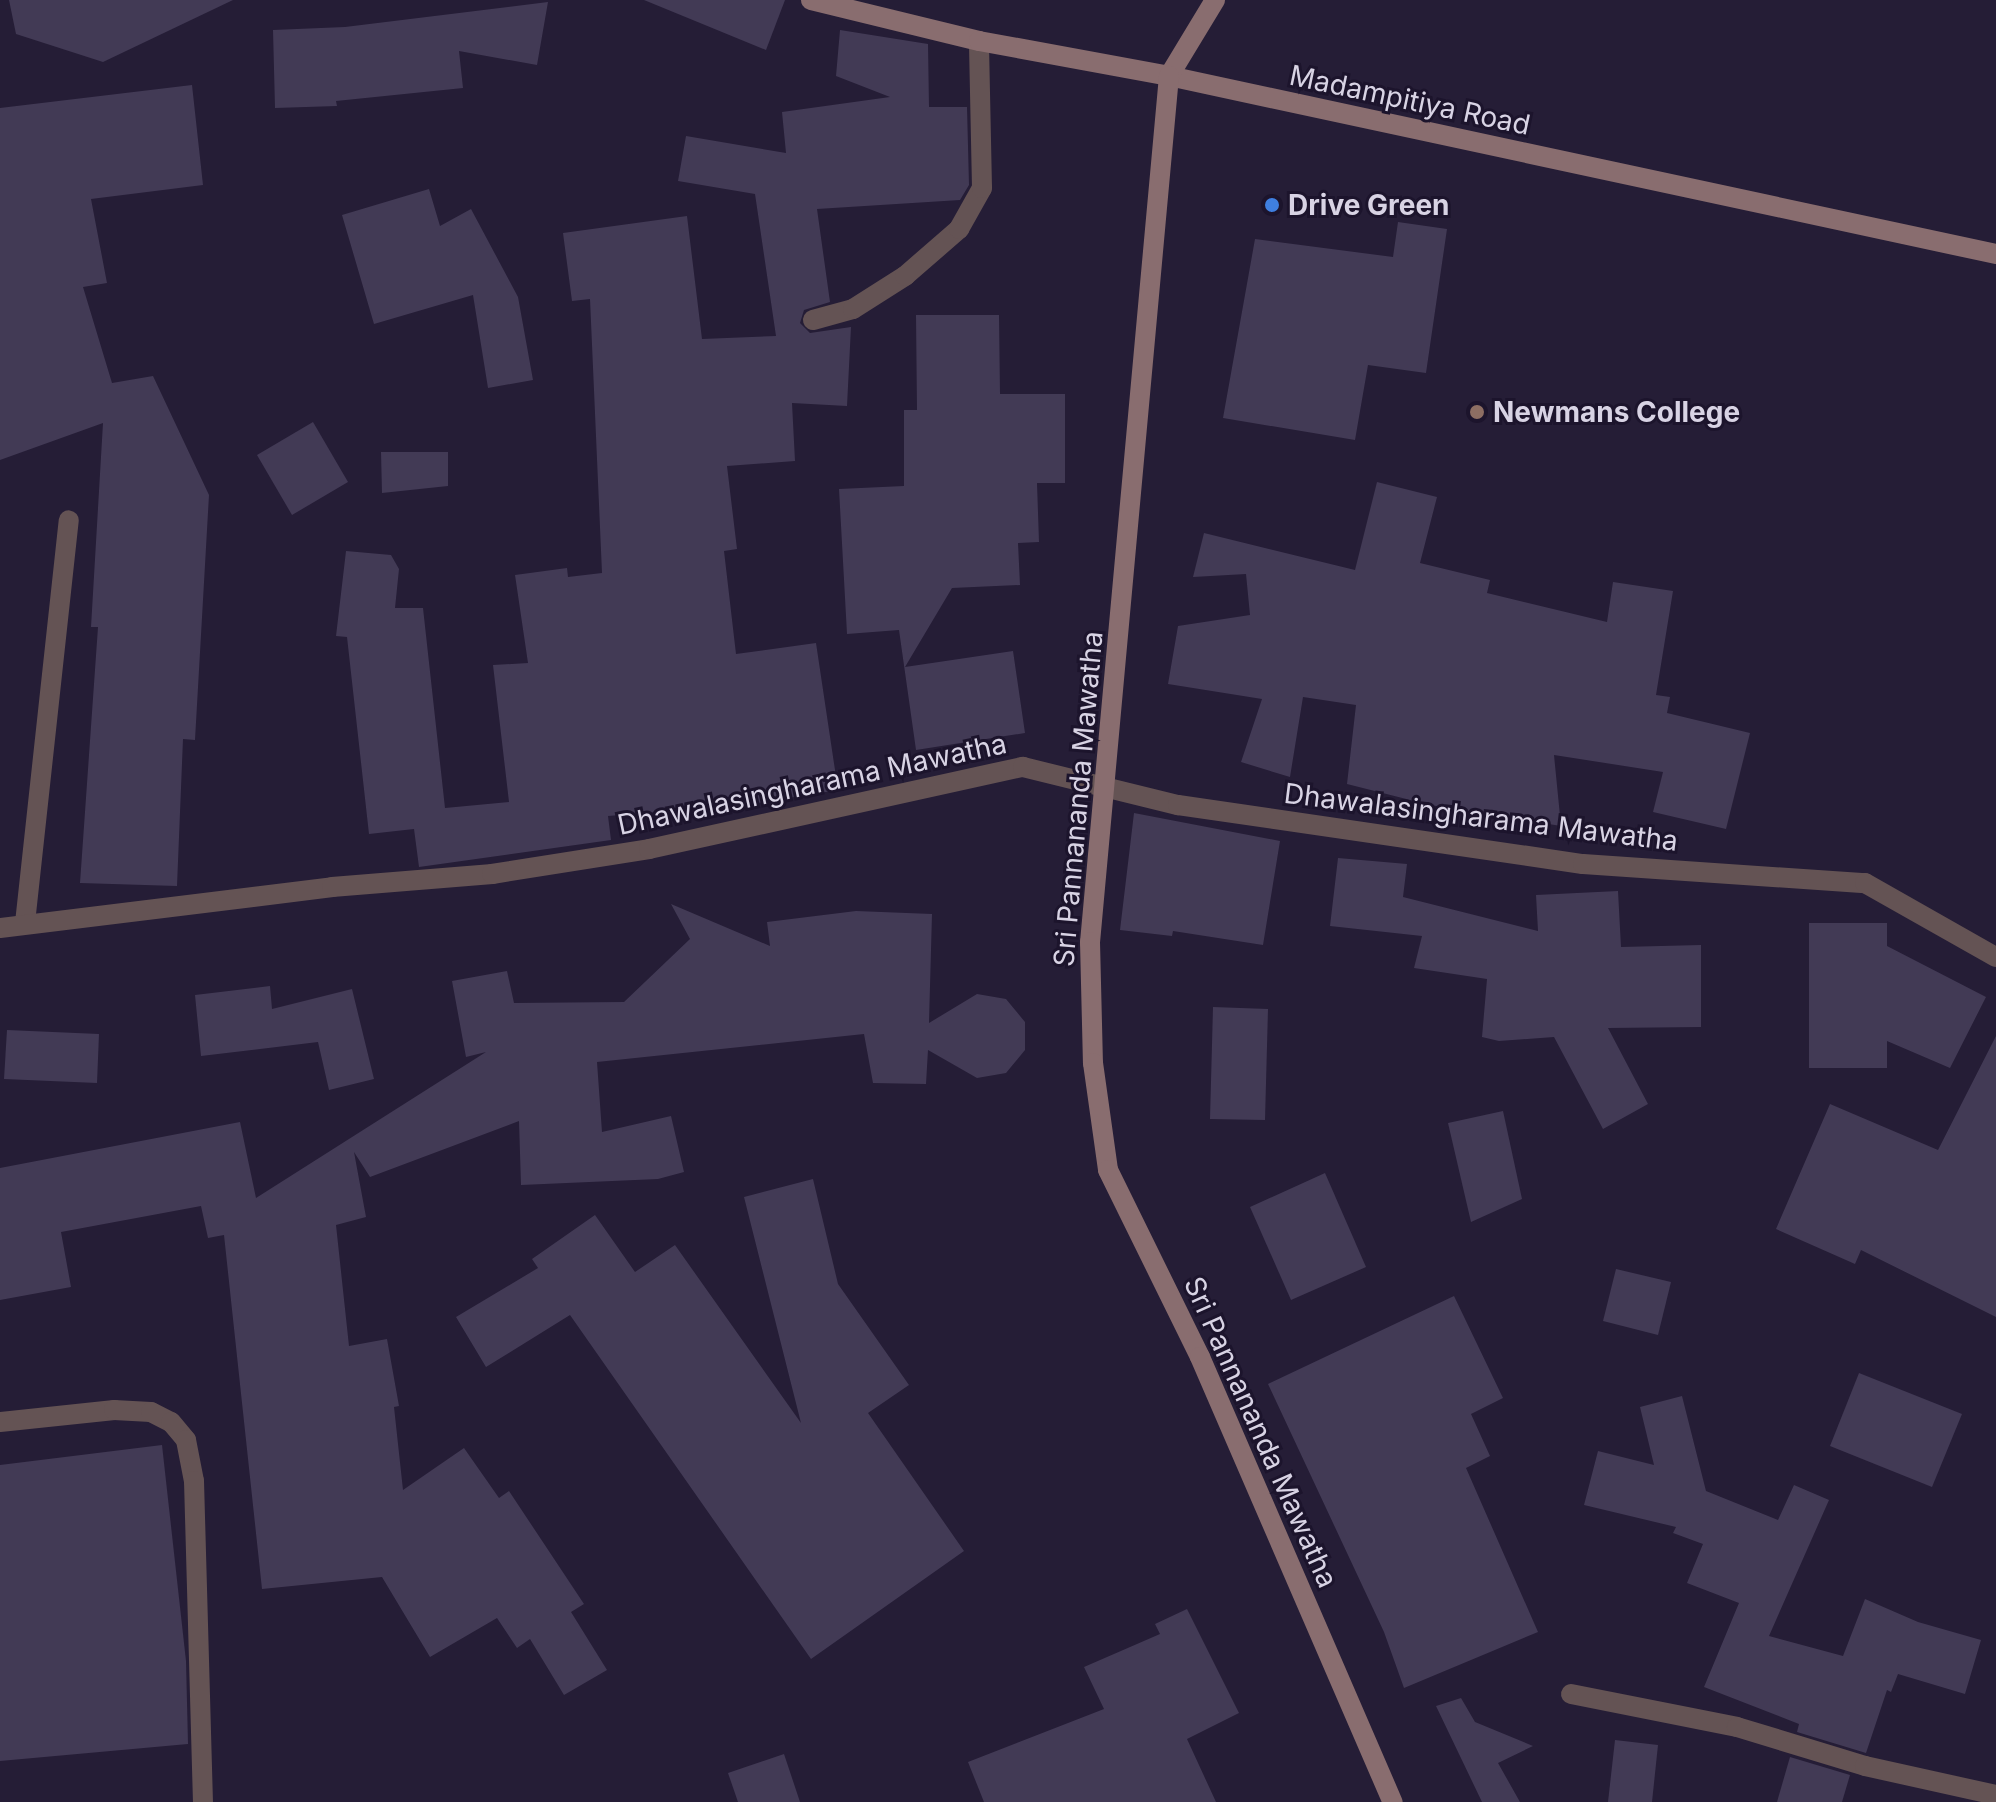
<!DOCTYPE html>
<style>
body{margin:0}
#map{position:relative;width:1996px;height:1802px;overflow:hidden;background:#251d36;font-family:Inter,sans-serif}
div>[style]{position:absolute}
.building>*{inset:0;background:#423a55}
.minor>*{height:20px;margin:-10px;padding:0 10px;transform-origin:10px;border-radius:10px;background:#645354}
.secondary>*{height:20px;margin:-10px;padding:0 10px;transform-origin:10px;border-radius:10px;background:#896d6f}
.dots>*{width:22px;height:22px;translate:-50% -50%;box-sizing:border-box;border:4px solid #1c142c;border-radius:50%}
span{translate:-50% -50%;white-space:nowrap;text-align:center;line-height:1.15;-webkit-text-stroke:6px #1c142c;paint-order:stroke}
.street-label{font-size:28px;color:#d8d3e4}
.poi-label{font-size:28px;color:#d8d3e4;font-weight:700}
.left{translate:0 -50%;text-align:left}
</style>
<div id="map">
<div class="building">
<i style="clip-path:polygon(9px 0,233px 0,103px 62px,16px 34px)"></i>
<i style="clip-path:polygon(644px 0,785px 0,766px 50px)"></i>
<i style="clip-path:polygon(548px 2px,537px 65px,459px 51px,463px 88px,336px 101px,337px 106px,275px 108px,273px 30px,345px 27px)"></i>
<i style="clip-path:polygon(840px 30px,928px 44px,929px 107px,967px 107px,969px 185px,960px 200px,817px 209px,830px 302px,804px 310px,800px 323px,810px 333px,851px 327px,847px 406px,792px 403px,795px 461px,727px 466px,737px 549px,724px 551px,736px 654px,816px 643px,838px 790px,745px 805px,608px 816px,611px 840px,419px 867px,414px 829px,369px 834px,347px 637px,336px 636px,346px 551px,391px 555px,399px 569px,395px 608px,423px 608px,445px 808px,509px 802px,493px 665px,528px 663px,515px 575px,567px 568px,568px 577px,602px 573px,590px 299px,572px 301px,563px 233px,687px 216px,702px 339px,776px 336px,755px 194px,678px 181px,686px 136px,786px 153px,782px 112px,890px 97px,836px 76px)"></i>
<i style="clip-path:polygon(192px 85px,203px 185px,91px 199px,107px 283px,83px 287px,112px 383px,153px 376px,209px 495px,195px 740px,183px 739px,177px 886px,80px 883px,98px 627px,91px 627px,103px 423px,0 460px,0 108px)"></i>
<i style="clip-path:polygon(429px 189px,440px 226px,471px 209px,518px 297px,533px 380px,488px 388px,473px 295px,374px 324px,342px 215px)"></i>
<i style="clip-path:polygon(1398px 222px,1447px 229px,1426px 373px,1368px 365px,1355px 440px,1223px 418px,1255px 239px,1393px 257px)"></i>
<i style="clip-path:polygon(916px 315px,999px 315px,1000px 394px,1065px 394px,1065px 483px,1037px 483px,1039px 542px,1018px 543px,1020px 585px,952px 588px,905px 667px,1013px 651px,1025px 733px,916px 750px,899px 630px,847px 634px,839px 489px,904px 486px,904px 410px,917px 410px)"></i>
<i style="clip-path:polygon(313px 422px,348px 482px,292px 515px,257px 455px)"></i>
<i style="clip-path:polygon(381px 452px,448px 452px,448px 486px,382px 493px)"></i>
<i style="clip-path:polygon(1377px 482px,1437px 497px,1420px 563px,1490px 580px,1487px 593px,1607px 622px,1613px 582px,1673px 591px,1656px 695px,1670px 697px,1667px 713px,1750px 733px,1726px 829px,1653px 812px,1663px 772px,1554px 755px,1561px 826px,1430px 805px,1347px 784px,1356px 705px,1303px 697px,1290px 777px,1241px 762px,1262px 699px,1168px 684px,1178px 626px,1250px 615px,1246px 574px,1193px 577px,1204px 533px,1355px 570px)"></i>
<i style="clip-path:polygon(1134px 813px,1280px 841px,1263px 945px,1173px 931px,1172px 936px,1120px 930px)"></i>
<i style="clip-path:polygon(1338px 858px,1407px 864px,1403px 897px,1538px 931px,1536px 895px,1618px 891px,1621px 947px,1701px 945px,1701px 1027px,1608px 1028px,1648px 1104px,1603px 1129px,1554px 1037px,1499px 1041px,1482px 1037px,1487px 979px,1414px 968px,1422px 936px,1330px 926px)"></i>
<i style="clip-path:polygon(671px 904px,770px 946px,767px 922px,856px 911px,932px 914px,929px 1023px,977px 994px,1006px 999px,1025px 1022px,1025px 1050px,1006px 1073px,977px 1078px,928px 1050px,926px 1084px,873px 1083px,864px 1034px,597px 1062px,602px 1132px,671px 1116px,684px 1172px,658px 1179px,521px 1185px,519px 1121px,370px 1177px,354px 1152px,366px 1217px,336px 1225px,349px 1346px,387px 1339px,399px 1406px,394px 1407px,403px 1490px,464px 1448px,499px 1498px,509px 1491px,584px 1604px,571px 1612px,607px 1670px,564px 1695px,530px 1639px,517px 1648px,497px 1618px,430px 1657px,382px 1577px,262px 1589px,224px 1235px,208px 1238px,201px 1206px,61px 1232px,71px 1287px,0 1300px,0 1168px,240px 1122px,256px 1198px,486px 1052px,466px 1057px,452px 981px,507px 971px,514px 1003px,624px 1002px,690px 939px)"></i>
<i style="clip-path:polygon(1809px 923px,1887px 923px,1887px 946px,1986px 997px,1950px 1068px,1887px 1041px,1887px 1068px,1809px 1068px)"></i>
<i style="clip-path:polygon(270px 986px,272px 1009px,352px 989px,374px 1079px,329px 1090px,318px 1042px,201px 1056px,195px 995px)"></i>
<i style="clip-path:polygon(1213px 1007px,1268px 1009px,1265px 1120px,1210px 1119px)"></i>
<i style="clip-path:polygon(7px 1030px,99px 1034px,97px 1083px,4px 1079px)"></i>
<i style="clip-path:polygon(1996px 1036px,1996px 1317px,1861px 1250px,1855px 1264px,1776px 1229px,1830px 1104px,1938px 1150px)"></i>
<i style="clip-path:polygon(1503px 1111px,1522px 1199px,1471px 1222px,1448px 1123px)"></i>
<i style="clip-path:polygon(1325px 1173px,1366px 1267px,1291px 1300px,1250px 1207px)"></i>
<i style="clip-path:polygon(813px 1179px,838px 1284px,909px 1385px,868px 1413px,964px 1551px,811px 1659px,570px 1315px,486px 1367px,456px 1317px,538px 1268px,532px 1259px,595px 1215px,635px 1272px,675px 1245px,801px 1423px,744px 1197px)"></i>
<i style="clip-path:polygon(1616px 1269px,1671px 1282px,1658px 1335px,1603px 1321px)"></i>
<i style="clip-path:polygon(1454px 1296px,1503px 1398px,1471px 1414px,1490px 1456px,1466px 1468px,1538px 1632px,1404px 1688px,1384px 1632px,1268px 1384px)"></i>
<i style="clip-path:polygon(1859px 1373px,1962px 1414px,1932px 1487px,1830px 1446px)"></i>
<i style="clip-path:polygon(1682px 1396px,1706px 1491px,1778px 1520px,1794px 1485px,1829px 1500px,1769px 1636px,1843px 1656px,1865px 1599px,1918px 1622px,1981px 1640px,1965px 1694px,1898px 1674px,1891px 1692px,1887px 1690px,1866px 1753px,1797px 1732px,1799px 1724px,1704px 1687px,1739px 1603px,1687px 1583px,1703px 1544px,1673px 1533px,1676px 1527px,1584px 1505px,1598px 1451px,1654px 1465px,1640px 1407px)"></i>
<i style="clip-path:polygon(162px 1445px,186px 1661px,188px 1744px,0 1761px,0 1465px)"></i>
<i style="clip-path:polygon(1187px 1609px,1239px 1713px,1187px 1739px,1216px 1802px,984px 1802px,968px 1762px,1104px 1709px,1084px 1667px,1160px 1634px,1155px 1624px)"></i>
<i style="clip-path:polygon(1461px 1698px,1475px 1722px,1533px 1746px,1498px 1763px,1520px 1802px,1482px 1802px,1436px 1706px)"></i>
<i style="clip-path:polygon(1615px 1740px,1658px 1745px,1652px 1802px,1608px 1802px)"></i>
<i style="clip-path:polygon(784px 1754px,800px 1802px,738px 1802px,728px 1773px)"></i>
<i style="clip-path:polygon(1790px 1757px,1850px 1775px,1842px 1802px,1777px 1802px)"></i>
</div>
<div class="minor">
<i style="left:813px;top:320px;width:41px;rotate:-15.4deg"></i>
<i style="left:853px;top:309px;width:62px;rotate:-32.4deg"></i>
<i style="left:905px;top:276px;width:72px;rotate:-41deg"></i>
<i style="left:959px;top:229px;width:47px;rotate:-60.7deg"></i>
<i style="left:982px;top:188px;width:147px;rotate:-91.2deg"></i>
<i style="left:25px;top:923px;width:405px;rotate:-83.8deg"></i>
<i style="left:0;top:928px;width:335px;rotate:-7deg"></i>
<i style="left:332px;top:887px;width:161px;rotate:-4.6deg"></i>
<i style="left:492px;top:874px;width:159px;rotate:-9deg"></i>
<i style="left:649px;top:849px;width:383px;rotate:-12.4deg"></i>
<i style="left:1023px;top:767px;width:160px;rotate:13.8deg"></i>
<i style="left:1178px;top:805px;width:409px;rotate:8.3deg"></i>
<i style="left:1583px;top:864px;width:283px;rotate:3.9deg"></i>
<i style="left:1865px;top:883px;width:150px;rotate:29.5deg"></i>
<i style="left:0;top:1422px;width:115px;rotate:-6deg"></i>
<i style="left:114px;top:1410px;width:37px;rotate:3deg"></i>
<i style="left:151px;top:1412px;width:22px;rotate:27deg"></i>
<i style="left:171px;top:1422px;width:23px;rotate:50deg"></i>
<i style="left:186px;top:1440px;width:42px;rotate:79deg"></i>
<i style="left:194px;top:1481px;width:321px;rotate:88.4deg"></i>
<i style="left:1571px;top:1694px;width:169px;rotate:11.2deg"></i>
<i style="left:1737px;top:1727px;width:134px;rotate:16.9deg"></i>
<i style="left:1865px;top:1766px;width:134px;rotate:12.5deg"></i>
</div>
<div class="secondary">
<i style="left:811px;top:0;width:173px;rotate:13.7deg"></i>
<i style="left:979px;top:41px;width:193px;rotate:10.4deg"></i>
<i style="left:1169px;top:76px;width:846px;rotate:12.15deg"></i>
<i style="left:1215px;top:0;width:89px;rotate:121.2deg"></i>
<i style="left:1169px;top:76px;width:870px;rotate:95.21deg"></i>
<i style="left:1090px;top:942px;width:121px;rotate:88.6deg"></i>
<i style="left:1093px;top:1063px;width:108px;rotate:82deg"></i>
<i style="left:1108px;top:1170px;width:208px;rotate:63.8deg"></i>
<i style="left:1200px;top:1357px;width:485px;rotate:66.6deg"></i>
</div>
<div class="dots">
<i style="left:1272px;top:205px;background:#3f7fe0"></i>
<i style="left:1477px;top:412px;background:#8d6e63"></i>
</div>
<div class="street-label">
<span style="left:1410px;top:100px;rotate:12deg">Madampitiya Road</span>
<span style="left:812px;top:784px;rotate:-12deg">Dhawalasingharama Mawatha</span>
<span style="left:1078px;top:799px;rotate:-85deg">Sri Pannananda Mawatha</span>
<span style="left:1481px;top:817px;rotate:7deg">Dhawalasingharama Mawatha</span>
<span style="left:1261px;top:1432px;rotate:66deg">Sri Pannananda Mawatha</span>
</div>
<div class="poi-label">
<span class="left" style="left:1288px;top:205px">Drive Green</span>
<span class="left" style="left:1493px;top:412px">Newmans College</span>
</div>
</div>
